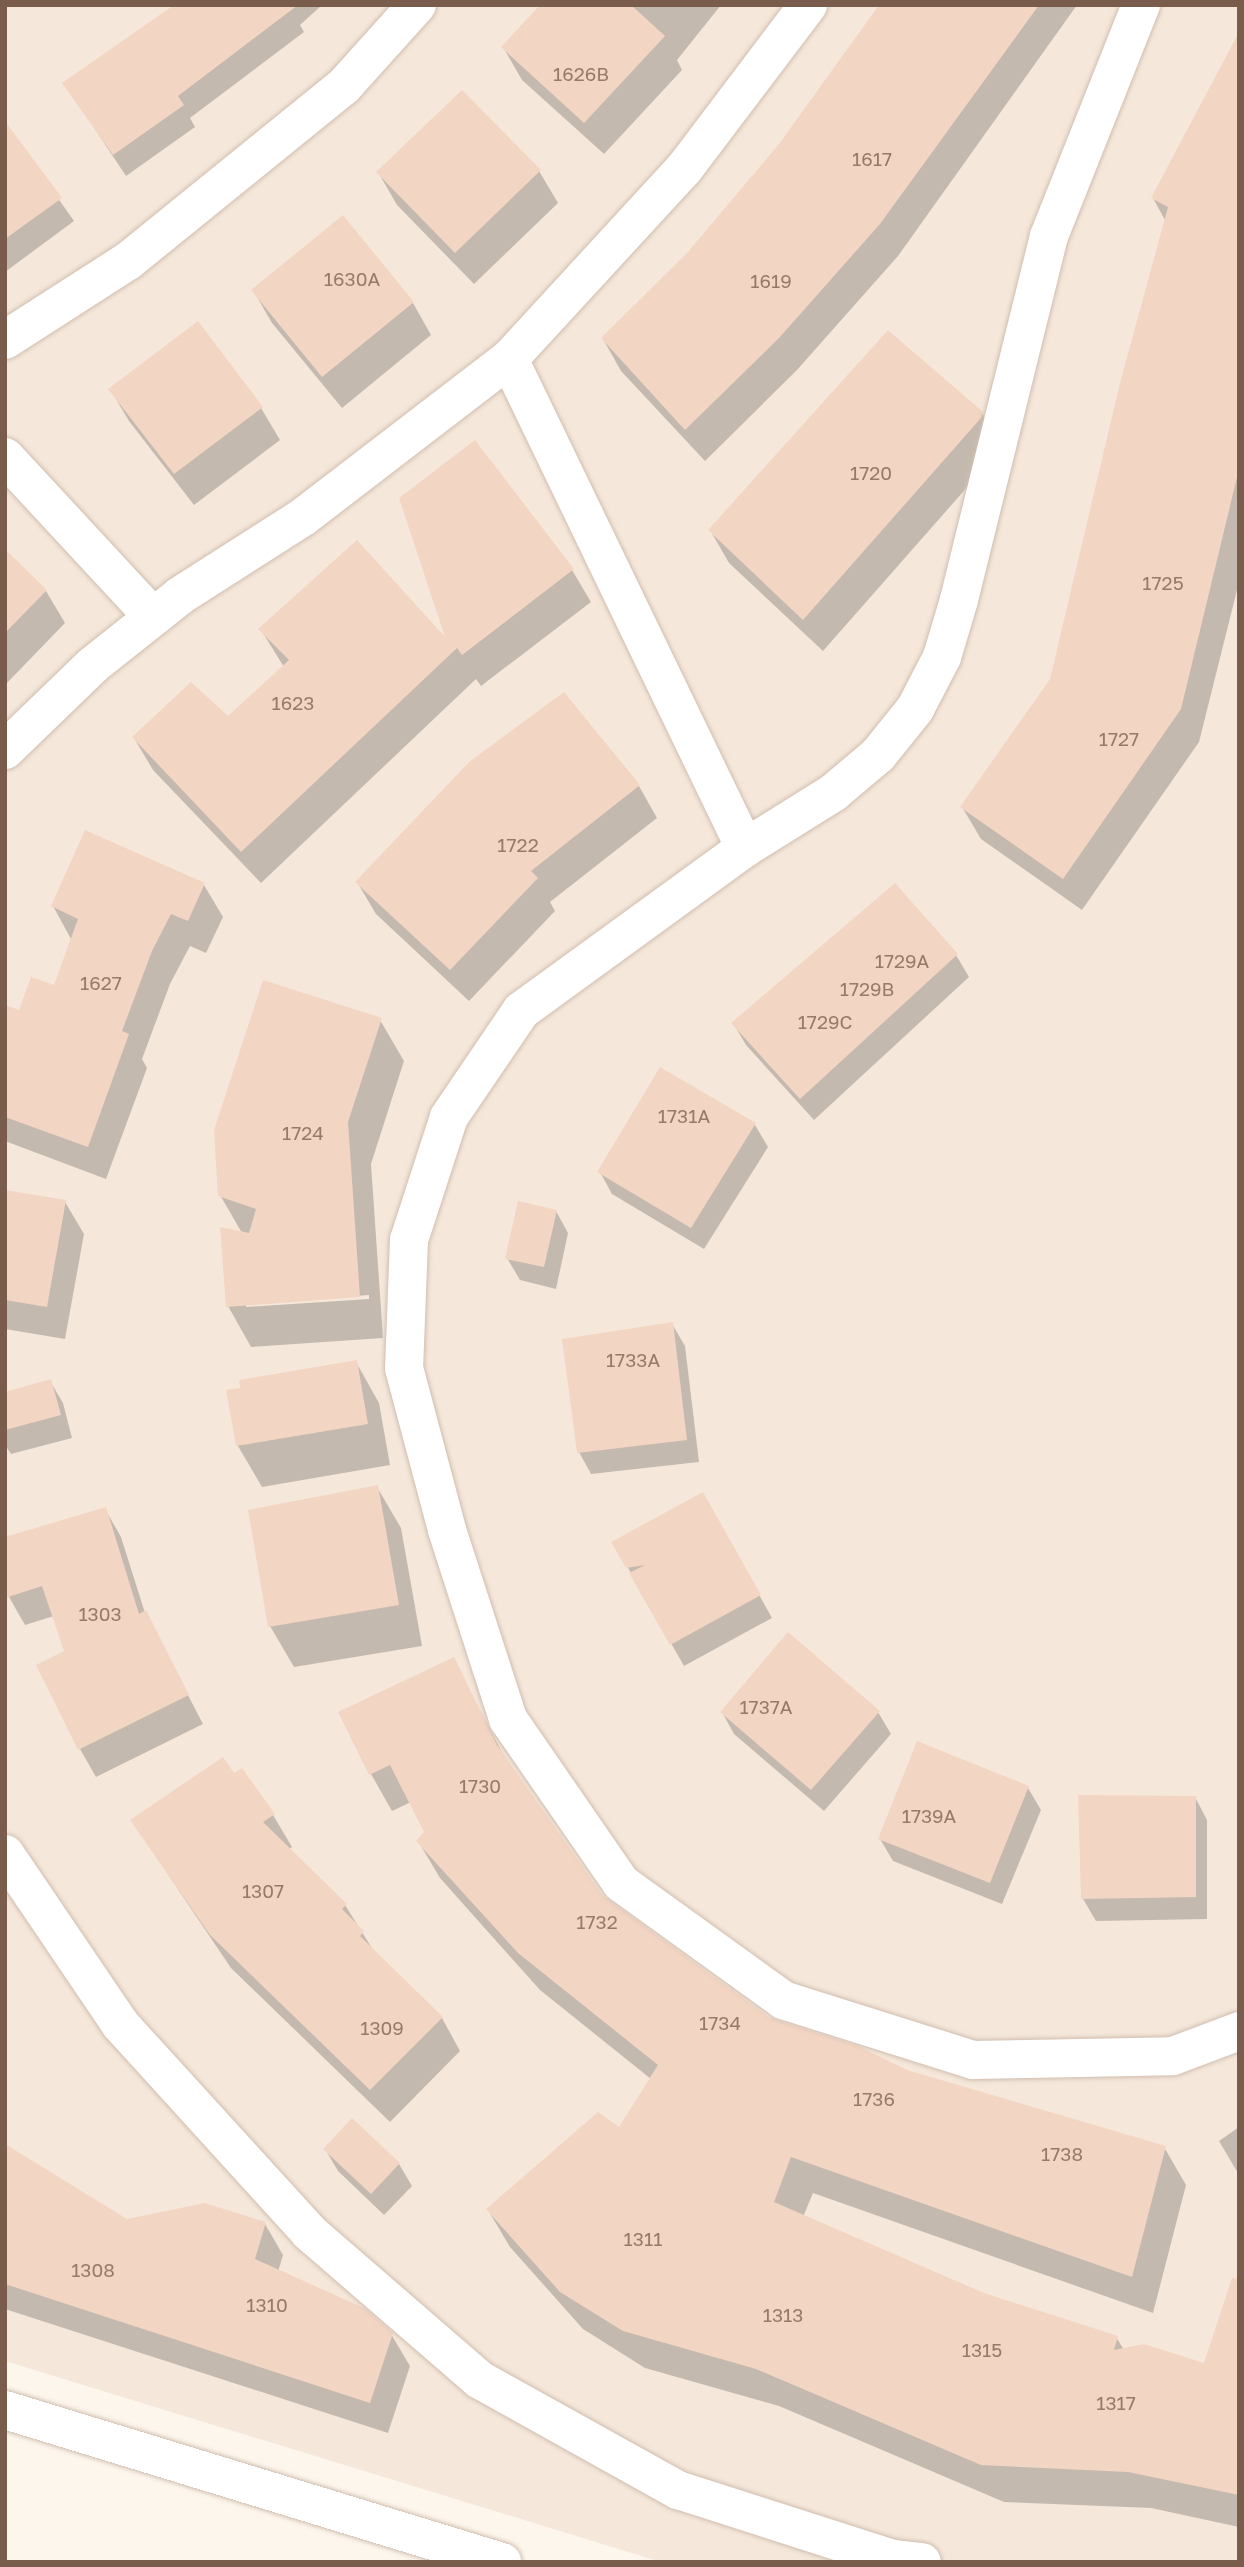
<!DOCTYPE html>
<style>
body{margin:0}
#map{position:relative;width:1244px;height:2567px;overflow:hidden;background:#fdf6ec;font-family:"Golos Text",sans-serif}
div>[style]{position:absolute}
.residential>*{inset:0;background:#f5e8da}
.shadow>*{inset:0;background:#0003}
.building>*{inset:0;background:#f3d5c3}
.roads{filter:drop-shadow(0 0 2px #d1beb0) drop-shadow(0 0 2px #d1beb0)}
.minor>*{height:38px;margin:-19px;padding:0 19px;transform-origin:19px;border-radius:19px;background:#fff}
span{translate:-50% -50%;white-space:nowrap;text-align:center;line-height:1.15;-webkit-text-stroke:5px #fffaf3;paint-order:stroke}
.number-label{font-size:19px;color:#987a6a}
.number-label span{-webkit-text-stroke-width:0}
.frame{position:absolute;inset:0;border:7px solid #7a5c4d;pointer-events:none}
</style>
<div id="map">
<div class="residential">
<i style="clip-path:polygon(5px 5px,1239px 5px,1239px 2562px,661px 2562px,5px 2361px)"></i>
</div>
<div class="shadow">
<i style="clip-path:polygon(177px 5px,322px 5px,300px 25px,304px 32px,190px 118px,195px 127px,126px 176px,65px 84px)"></i>
<i style="clip-path:polygon(542px 5px,721px 5px,677px 60px,682px 70px,604px 154px,522px 80px,503px 47px)"></i>
<i style="clip-path:polygon(881px 5px,1077px 5px,898px 256px,797px 370px,705px 461px,621px 371px,603px 339px,688px 255px,780px 145px)"></i>
<i style="clip-path:polygon(1239px 35px,1239px 582px,1199px 742px,1082px 910px,981px 839px,962px 807px,1052px 680px,1166px 222px,1153px 198px)"></i>
<i style="clip-path:polygon(9px 129px,74px 221px,5px 272px,5px 131px)"></i>
<i style="clip-path:polygon(539px 171px,558px 203px,474px 284px,397px 205px,378px 172px)"></i>
<i style="clip-path:polygon(253px 290px,413px 303px,431px 335px,342px 408px,272px 323px)"></i>
<i style="clip-path:polygon(110px 389px,261px 408px,280px 440px,194px 505px,129px 421px)"></i>
<i style="clip-path:polygon(982px 413px,1001px 446px,999px 451px,823px 651px,729px 563px,710px 530px)"></i>
<i style="clip-path:polygon(5px 552px,46px 591px,65px 623px,5px 685px)"></i>
<i style="clip-path:polygon(572px 570px,591px 602px,481px 686px,476px 679px,261px 883px,153px 770px,134px 738px,228px 719px,284px 667px,261px 630px,449px 645px)"></i>
<i style="clip-path:polygon(639px 786px,657px 818px,550px 902px,555px 911px,469px 1001px,376px 914px,357px 882px)"></i>
<i style="clip-path:polygon(204px 885px,223px 917px,206px 953px,190px 946px,170px 984px,142px 1059px,147px 1068px,106px 1179px,5px 1141px,5px 1011px,20px 1012px,55px 988px,71px 939px,53px 906px)"></i>
<i style="clip-path:polygon(956px 955px,969px 977px,814px 1120px,746px 1045px,733px 1023px)"></i>
<i style="clip-path:polygon(evenodd,380px 1020px,404px 1061px,371px 1164px,383px 1338px,251px 1347px,228px 1306px,242px 1233px,220px 1195px,380px 1020px,369px 1295px,369px 1299px,246px 1307px,246px 1304px,369px 1295px)"></i>
<i style="clip-path:polygon(661px 1070px,755px 1125px,768px 1147px,704px 1249px,612px 1194px,600px 1172px)"></i>
<i style="clip-path:polygon(5px 1191px,65px 1202px,84px 1234px,65px 1339px,5px 1329px)"></i>
<i style="clip-path:polygon(556px 1211px,568px 1233px,556px 1289px,520px 1280px,507px 1258px)"></i>
<i style="clip-path:polygon(672px 1324px,685px 1346px,699px 1462px,591px 1474px,579px 1452px)"></i>
<i style="clip-path:polygon(356px 1362px,379px 1403px,390px 1465px,262px 1487px,238px 1446px,228px 1392px)"></i>
<i style="clip-path:polygon(50px 1381px,63px 1403px,72px 1438px,11px 1454px,5px 1445px,5px 1393px)"></i>
<i style="clip-path:polygon(377px 1487px,401px 1528px,422px 1646px,294px 1667px,270px 1626px)"></i>
<i style="clip-path:polygon(703px 1494px,772px 1618px,684px 1666px,614px 1543px)"></i>
<i style="clip-path:polygon(105px 1509px,121px 1537px,145px 1613px,203px 1724px,96px 1777px,80px 1749px,66px 1652px,54px 1616px,25px 1625px,9px 1597px)"></i>
<i style="clip-path:polygon(453px 1659px,507px 1762px,602px 1897px,769px 2019px,906px 2072px,1164px 2147px,1186px 2185px,1153px 2313px,813px 2193px,803px 2217px,983px 2295px,1116px 2337px,1124px 2350px,1205px 2365px,1239px 2329px,1239px 2527px,1151px 2508px,1004px 2502px,779px 2406px,645px 2368px,583px 2329px,510px 2247px,488px 2210px,620px 2130px,651px 2079px,540px 1990px,440px 1878px,418px 1841px,426px 1832px,411px 1802px,392px 1811px,371px 1774px)"></i>
<i style="clip-path:polygon(722px 1712px,878px 1712px,891px 1734px,824px 1811px,734px 1734px)"></i>
<i style="clip-path:polygon(242px 1770px,273px 1815px,292px 1847px,289px 1849px,345px 1905px,375px 1953px,442px 2018px,460px 2051px,390px 2122px,231px 1968px,132px 1821px)"></i>
<i style="clip-path:polygon(1028px 1788px,1041px 1810px,1002px 1904px,893px 1861px,880px 1839px)"></i>
<i style="clip-path:polygon(1195px 1797px,1207px 1820px,1207px 1919px,1096px 1921px,1083px 1899px)"></i>
<i style="clip-path:polygon(352px 2120px,399px 2164px,412px 2186px,384px 2215px,338px 2171px,325px 2149px)"></i>
<i style="clip-path:polygon(1239px 2127px,1239px 2175px,1219px 2141px)"></i>
<i style="clip-path:polygon(5px 2146px,127px 2221px,265px 2224px,283px 2255px,278px 2272px,391px 2334px,410px 2366px,388px 2433px,5px 2309px)"></i>
</div>
<div class="building">
<i style="clip-path:polygon(174px 5px,298px 5px,178px 96px,184px 105px,113px 155px,62px 83px)"></i>
<i style="clip-path:polygon(540px 5px,631px 5px,665px 36px,584px 123px,501px 47px)"></i>
<i style="clip-path:polygon(879px 5px,1039px 5px,880px 224px,779px 338px,685px 430px,601px 338px,687px 253px,779px 144px)"></i>
<i style="clip-path:polygon(1239px 32px,1239px 469px,1181px 709px,1063px 879px,960px 807px,1050px 679px,1120px 383px,1168px 207px,1151px 198px)"></i>
<i style="clip-path:polygon(462px 90px,541px 170px,455px 253px,376px 172px)"></i>
<i style="clip-path:polygon(5px 121px,62px 198px,5px 239px)"></i>
<i style="clip-path:polygon(343px 215px,414px 302px,322px 377px,251px 290px)"></i>
<i style="clip-path:polygon(198px 321px,263px 407px,174px 474px,108px 389px)"></i>
<i style="clip-path:polygon(888px 330px,983px 412px,981px 418px,803px 620px,708px 530px)"></i>
<i style="clip-path:polygon(475px 440px,574px 569px,462px 655px,457px 648px,241px 852px,132px 737px,191px 682px,228px 716px,289px 660px,258px 629px,357px 540px,445px 637px,399px 498px)"></i>
<i style="clip-path:polygon(5px 549px,47px 590px,5px 633px)"></i>
<i style="clip-path:polygon(564px 692px,640px 785px,531px 871px,538px 878px,450px 970px,355px 882px,469px 762px)"></i>
<i style="clip-path:polygon(85px 830px,205px 883px,188px 921px,171px 914px,152px 951px,122px 1031px,129px 1034px,88px 1147px,5px 1117px,5px 1005px,19px 1010px,31px 977px,54px 985px,78px 919px,51px 906px)"></i>
<i style="clip-path:polygon(895px 883px,958px 954px,800px 1099px,731px 1023px)"></i>
<i style="clip-path:polygon(263px 980px,382px 1018px,348px 1122px,360px 1297px,226px 1307px,220px 1227px,249px 1233px,256px 1209px,218px 1196px,214px 1130px)"></i>
<i style="clip-path:polygon(660px 1067px,756px 1123px,691px 1228px,597px 1172px)"></i>
<i style="clip-path:polygon(5px 1190px,66px 1200px,47px 1307px,5px 1300px)"></i>
<i style="clip-path:polygon(518px 1201px,557px 1210px,544px 1267px,505px 1259px)"></i>
<i style="clip-path:polygon(673px 1322px,687px 1440px,577px 1453px,562px 1339px)"></i>
<i style="clip-path:polygon(357px 1360px,368px 1424px,236px 1446px,226px 1390px,240px 1388px,239px 1380px)"></i>
<i style="clip-path:polygon(51px 1379px,61px 1415px,5px 1430px,5px 1392px)"></i>
<i style="clip-path:polygon(378px 1485px,399px 1605px,268px 1627px,248px 1510px)"></i>
<i style="clip-path:polygon(703px 1492px,761px 1595px,670px 1645px,629px 1573px,645px 1565px,626px 1568px,611px 1542px)"></i>
<i style="clip-path:polygon(106px 1507px,139px 1614px,146px 1610px,189px 1695px,78px 1750px,36px 1665px,64px 1651px,42px 1586px,5px 1598px,5px 1537px)"></i>
<i style="clip-path:polygon(788px 1632px,880px 1711px,811px 1790px,720px 1712px)"></i>
<i style="clip-path:polygon(454px 1657px,497px 1745px,603px 1896px,770px 2018px,858px 2046px,907px 2070px,1166px 2146px,1132px 2277px,791px 2157px,774px 2202px,984px 2293px,1118px 2336px,1114px 2350px,1144px 2344px,1204px 2363px,1232px 2278px,1239px 2279px,1239px 2495px,1128px 2472px,981px 2465px,756px 2369px,623px 2331px,560px 2292px,486px 2209px,598px 2112px,619px 2127px,658px 2065px,518px 1953px,416px 1841px,424px 1832px,390px 1765px,369px 1775px,338px 1712px)"></i>
<i style="clip-path:polygon(917px 1741px,1029px 1786px,990px 1883px,878px 1839px)"></i>
<i style="clip-path:polygon(223px 1757px,234px 1773px,242px 1768px,275px 1814px,263px 1822px,347px 1904px,342px 1909px,364px 1931px,360px 1936px,443px 2017px,370px 2090px,210px 1935px,130px 1820px)"></i>
<i style="clip-path:polygon(1078px 1795px,1196px 1796px,1196px 1897px,1081px 1899px)"></i>
<i style="clip-path:polygon(352px 2118px,400px 2163px,371px 2194px,323px 2149px)"></i>
<i style="clip-path:polygon(5px 2144px,127px 2219px,205px 2203px,266px 2222px,255px 2259px,364px 2308px,393px 2333px,370px 2403px,5px 2284px)"></i>
</div>
<div class="roads">
<div class="minor">
<i style="left:1141px;top:5px;width:249px;rotate:111.7deg"></i>
<i style="left:1049px;top:236px;width:375px;rotate:103.9deg"></i>
<i style="left:959px;top:600px;width:59px;rotate:106.6deg"></i>
<i style="left:942px;top:657px;width:59px;rotate:117.4deg"></i>
<i style="left:915px;top:709px;width:59px;rotate:128.8deg"></i>
<i style="left:878px;top:755px;width:59px;rotate:139.8deg"></i>
<i style="left:833px;top:793px;width:104px;rotate:148deg"></i>
<i style="left:745px;top:848px;width:277px;rotate:144deg"></i>
<i style="left:521px;top:1011px;width:128px;rotate:124.2deg"></i>
<i style="left:449px;top:1117px;width:129px;rotate:108deg"></i>
<i style="left:409px;top:1240px;width:128px;rotate:92.2deg"></i>
<i style="left:404px;top:1368px;width:168px;rotate:75.1deg"></i>
<i style="left:447px;top:1530px;width:199px;rotate:72.1deg"></i>
<i style="left:508px;top:1719px;width:199px;rotate:55.4deg"></i>
<i style="left:621px;top:1883px;width:200px;rotate:35.8deg"></i>
<i style="left:783px;top:2000px;width:199px;rotate:17.5deg"></i>
<i style="left:973px;top:2060px;width:200px;rotate:-1.1deg"></i>
<i style="left:1173px;top:2056px;width:71px;rotate:-20.7deg"></i>
<i style="left:5px;top:340px;width:146px;rotate:-32.7deg"></i>
<i style="left:128px;top:261px;width:278px;rotate:-39deg"></i>
<i style="left:344px;top:86px;width:109px;rotate:-48deg"></i>
<i style="left:509px;top:359px;width:543px;rotate:64.24deg"></i>
<i style="left:5px;top:457px;width:218px;rotate:47.2deg"></i>
<i style="left:5px;top:750px;width:122px;rotate:-44deg"></i>
<i style="left:93px;top:665px;width:112px;rotate:-38.5deg"></i>
<i style="left:181px;top:595px;width:145px;rotate:-32.6deg"></i>
<i style="left:303px;top:517px;width:260px;rotate:-37.5deg"></i>
<i style="left:509px;top:359px;width:258px;rotate:-47.4deg"></i>
<i style="left:684px;top:169px;width:206px;rotate:-52.9deg"></i>
<i style="left:5px;top:1854px;width:205px;rotate:55.9deg"></i>
<i style="left:120px;top:2024px;width:281px;rotate:47.7deg"></i>
<i style="left:309px;top:2232px;width:226px;rotate:40.9deg"></i>
<i style="left:480px;top:2380px;width:227px;rotate:29.1deg"></i>
<i style="left:678px;top:2490px;width:226px;rotate:17.8deg"></i>
<i style="left:893px;top:2559px;width:29px;rotate:6deg"></i>
<i style="left:5px;top:2410px;width:520px;rotate:17.01deg"></i>
</div>
</div>
<div class="number-label">
<span style="left:581px;top:74px">1626B</span>
<span style="left:872px;top:159px">1617</span>
<span style="left:352px;top:279px">1630A</span>
<span style="left:771px;top:281px">1619</span>
<span style="left:871px;top:473px">1720</span>
<span style="left:1163px;top:583px">1725</span>
<span style="left:293px;top:703px">1623</span>
<span style="left:1119px;top:739px">1727</span>
<span style="left:518px;top:845px">1722</span>
<span style="left:902px;top:961px">1729A</span>
<span style="left:101px;top:983px">1627</span>
<span style="left:867px;top:989px">1729B</span>
<span style="left:825px;top:1022px">1729C</span>
<span style="left:684px;top:1116px">1731A</span>
<span style="left:303px;top:1133px">1724</span>
<span style="left:633px;top:1360px">1733A</span>
<span style="left:100px;top:1614px">1303</span>
<span style="left:766px;top:1707px">1737A</span>
<span style="left:480px;top:1786px">1730</span>
<span style="left:929px;top:1816px">1739A</span>
<span style="left:263px;top:1891px">1307</span>
<span style="left:597px;top:1922px">1732</span>
<span style="left:720px;top:2023px">1734</span>
<span style="left:382px;top:2028px">1309</span>
<span style="left:874px;top:2099px">1736</span>
<span style="left:1062px;top:2154px">1738</span>
<span style="left:643px;top:2239px">1311</span>
<span style="left:93px;top:2270px">1308</span>
<span style="left:267px;top:2305px">1310</span>
<span style="left:783px;top:2315px">1313</span>
<span style="left:982px;top:2350px">1315</span>
<span style="left:1116px;top:2403px">1317</span>
</div>
<div class="frame"></div>
</div>
